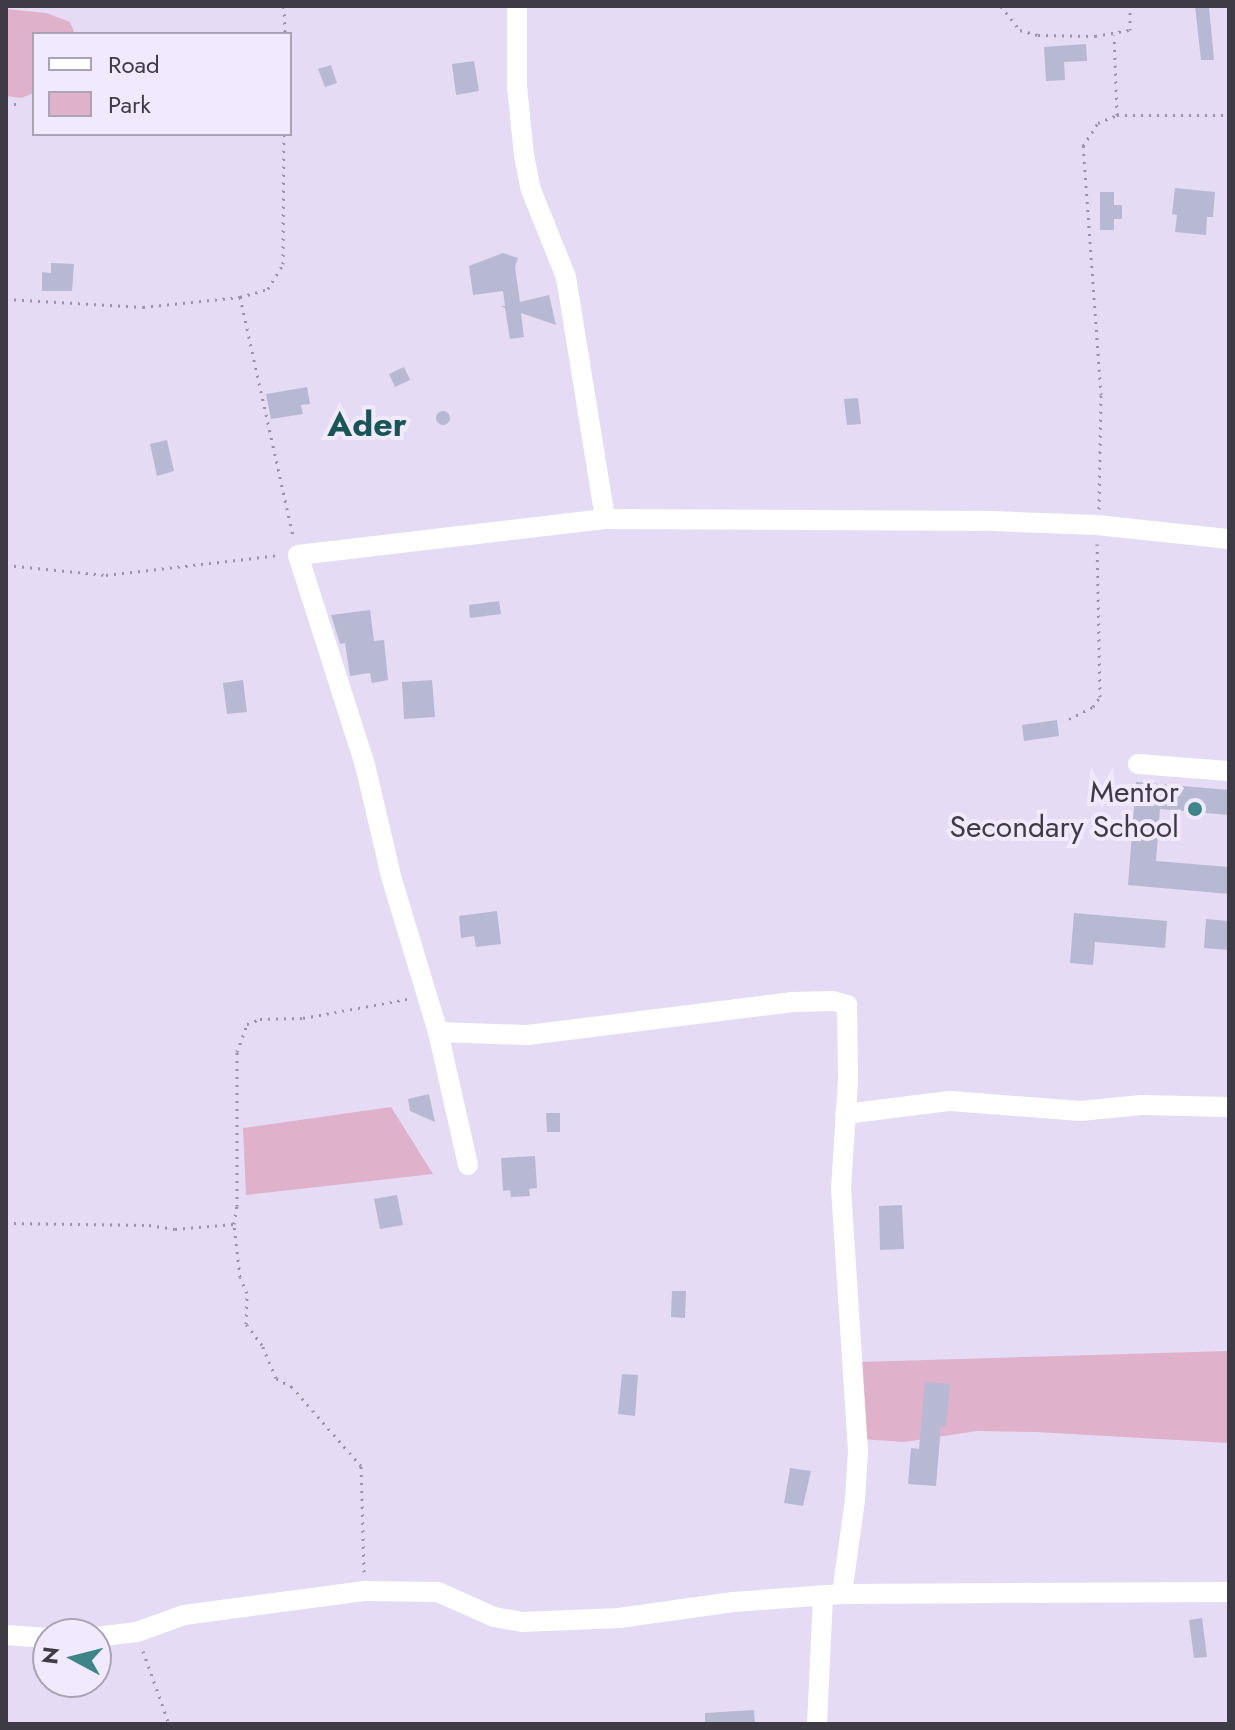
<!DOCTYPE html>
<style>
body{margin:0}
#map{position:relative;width:1235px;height:1730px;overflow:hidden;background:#e5dbf5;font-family:Jost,sans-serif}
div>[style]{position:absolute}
.green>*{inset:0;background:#e0b1ca}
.building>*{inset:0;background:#b7b9d3}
.round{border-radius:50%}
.path>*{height:3px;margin-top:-1.5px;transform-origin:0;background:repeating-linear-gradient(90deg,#9b94a7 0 2px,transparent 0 8px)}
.minor>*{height:20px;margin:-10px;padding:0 10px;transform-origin:10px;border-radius:10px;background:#fff}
.dots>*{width:22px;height:22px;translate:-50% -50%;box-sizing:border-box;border:4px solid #f1e9fe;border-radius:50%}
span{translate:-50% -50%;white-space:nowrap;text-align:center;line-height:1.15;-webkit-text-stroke:8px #f1e9fe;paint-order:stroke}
.poi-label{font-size:30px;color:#3f3b45}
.right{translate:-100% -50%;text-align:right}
.quarter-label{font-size:34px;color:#185557;font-weight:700}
.frame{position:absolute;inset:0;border:8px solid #3f3b45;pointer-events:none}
.legend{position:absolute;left:32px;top:32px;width:260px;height:104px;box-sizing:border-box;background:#f1e9fe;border:2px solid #aaa3b4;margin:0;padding:10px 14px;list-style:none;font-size:24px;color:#3f3b45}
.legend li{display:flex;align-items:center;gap:16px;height:40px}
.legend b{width:40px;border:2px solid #aaa3b4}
.north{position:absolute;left:32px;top:1618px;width:80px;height:80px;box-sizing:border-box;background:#f1e9fe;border:2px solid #aaa3b4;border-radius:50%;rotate:277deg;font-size:22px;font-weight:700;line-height:32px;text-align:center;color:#3f3b45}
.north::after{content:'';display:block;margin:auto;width:28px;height:36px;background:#3d8588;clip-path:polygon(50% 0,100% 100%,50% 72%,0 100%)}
</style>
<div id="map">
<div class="green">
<i style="clip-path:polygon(6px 9px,46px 13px,70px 22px,75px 34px,34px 34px,34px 93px,21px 98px,6px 96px)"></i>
<i style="clip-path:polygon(391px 1107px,433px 1174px,246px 1195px,243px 1128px)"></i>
<i style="clip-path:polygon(1229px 1351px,1229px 1443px,1036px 1432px,977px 1431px,904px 1442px,861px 1439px,859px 1362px)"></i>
</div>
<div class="building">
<i style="clip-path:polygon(1195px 6px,1209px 6px,1214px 60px,1201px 60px)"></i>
<i style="clip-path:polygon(1086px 44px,1087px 61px,1064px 62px,1065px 80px,1046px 81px,1044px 47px)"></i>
<i style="clip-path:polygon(474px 61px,479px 91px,456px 95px,452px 64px)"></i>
<i style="clip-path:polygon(331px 65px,337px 83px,325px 87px,318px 69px)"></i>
<i style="clip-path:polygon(1175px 188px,1215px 192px,1213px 217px,1207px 217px,1206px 235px,1175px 232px,1177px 215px,1172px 214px)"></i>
<i style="clip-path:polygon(1100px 192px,1114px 192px,1114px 205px,1122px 205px,1122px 219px,1114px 219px,1114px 230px,1100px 230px)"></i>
<i style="clip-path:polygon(503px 253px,518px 258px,515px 267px,520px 302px,549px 295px,556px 325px,521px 313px,524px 337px,510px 339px,505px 308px,501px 306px,505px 306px,503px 291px,473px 295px,469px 266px)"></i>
<i style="clip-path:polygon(51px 263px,74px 264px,72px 291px,42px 291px,42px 272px,51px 273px)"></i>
<i style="clip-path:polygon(404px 367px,410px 380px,395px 387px,389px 374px)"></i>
<i style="clip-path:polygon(307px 387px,310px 404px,301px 405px,303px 414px,271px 419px,266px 394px)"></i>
<i style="clip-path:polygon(858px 398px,861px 424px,847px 425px,844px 399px)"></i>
<i class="round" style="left:436px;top:411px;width:14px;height:14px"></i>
<i style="clip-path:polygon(167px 440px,174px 471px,157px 476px,150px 444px)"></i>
<i style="clip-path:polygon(499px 601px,501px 614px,470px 618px,469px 605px)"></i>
<i style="clip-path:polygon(370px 610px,374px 641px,384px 640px,388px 680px,372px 683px,370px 673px,350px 676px,345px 643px,340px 644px,331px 615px)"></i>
<i style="clip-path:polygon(243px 680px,247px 712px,227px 714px,223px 683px)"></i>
<i style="clip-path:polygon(432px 680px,435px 717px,404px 719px,402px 682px)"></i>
<i style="clip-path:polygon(1057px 720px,1059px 736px,1024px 741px,1022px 725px)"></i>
<i style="clip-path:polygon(1136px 782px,1229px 790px,1229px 815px,1160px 809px,1156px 861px,1229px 867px,1229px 894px,1128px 885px)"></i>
<i style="clip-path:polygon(497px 911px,501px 944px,476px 947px,474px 936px,461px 938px,459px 916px)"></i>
<i style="clip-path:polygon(1074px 913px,1167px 921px,1165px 948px,1095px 942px,1093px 965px,1070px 963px)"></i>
<i style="clip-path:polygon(1206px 919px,1229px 921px,1229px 950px,1204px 948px)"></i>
<i style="clip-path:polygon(429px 1094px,435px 1122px,410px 1111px,408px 1099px)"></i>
<i style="clip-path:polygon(546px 1113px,560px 1113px,560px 1132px,547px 1132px)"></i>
<i style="clip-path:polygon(535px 1156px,537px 1188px,529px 1189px,530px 1196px,511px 1197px,510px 1190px,503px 1191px,501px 1158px)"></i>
<i style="clip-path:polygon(397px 1195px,403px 1225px,380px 1229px,374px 1199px)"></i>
<i style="clip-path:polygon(902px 1205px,904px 1249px,880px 1250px,879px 1206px)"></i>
<i style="clip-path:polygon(672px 1291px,686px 1291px,685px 1318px,671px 1317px)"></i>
<i style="clip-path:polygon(622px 1374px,638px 1375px,635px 1416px,618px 1414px)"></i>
<i style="clip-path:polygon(925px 1382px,950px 1384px,946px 1427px,941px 1426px,936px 1486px,908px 1484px,911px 1448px,919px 1449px)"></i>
<i style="clip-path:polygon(790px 1468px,811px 1471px,803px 1506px,784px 1503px)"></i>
<i style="clip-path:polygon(1202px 1618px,1207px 1657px,1194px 1658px,1189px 1620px)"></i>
<i style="clip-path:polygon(754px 1710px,755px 1724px,705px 1724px,705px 1713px)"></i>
</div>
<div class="path">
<i style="left:284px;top:6px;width:28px;rotate:88deg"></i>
<i style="left:1001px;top:6px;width:31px;rotate:52deg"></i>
<i style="left:1020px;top:30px;width:19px;rotate:16deg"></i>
<i style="left:1038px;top:35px;width:57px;rotate:1deg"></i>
<i style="left:1095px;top:36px;width:36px;rotate:-10deg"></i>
<i style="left:1130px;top:30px;width:24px;rotate:-90deg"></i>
<i style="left:6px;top:104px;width:15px"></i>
<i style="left:1117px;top:115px;width:112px"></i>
<i style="left:240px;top:297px;width:245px;rotate:77.5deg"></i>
<i style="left:6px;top:299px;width:137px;rotate:3.3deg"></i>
<i style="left:143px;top:307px;width:98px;rotate:-5.9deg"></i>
<i style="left:240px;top:297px;width:29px;rotate:-16deg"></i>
<i style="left:268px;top:289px;width:29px;rotate:-59deg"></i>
<i style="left:283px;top:264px;width:130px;rotate:-89.6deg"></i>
<i style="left:1099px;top:509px;width:114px;rotate:-89deg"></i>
<i style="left:1101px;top:395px;width:250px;rotate:-94.1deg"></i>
<i style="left:1083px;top:146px;width:27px;rotate:-57deg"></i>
<i style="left:1098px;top:123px;width:21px;rotate:-23deg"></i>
<i style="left:1117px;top:115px;width:80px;rotate:-92.1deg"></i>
<i style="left:6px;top:565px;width:100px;rotate:5.7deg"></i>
<i style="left:106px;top:575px;width:173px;rotate:-6.6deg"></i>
<i style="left:1069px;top:719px;width:27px;rotate:-27deg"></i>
<i style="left:1093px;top:707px;width:12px;rotate:-55deg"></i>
<i style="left:1100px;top:697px;width:153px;rotate:-91.1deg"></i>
<i style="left:6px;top:1223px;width:143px;rotate:0.8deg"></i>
<i style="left:149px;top:1225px;width:26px;rotate:9deg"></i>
<i style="left:175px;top:1229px;width:59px;rotate:-4.8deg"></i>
<i style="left:364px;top:1572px;width:106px;rotate:-91.6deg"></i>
<i style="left:361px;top:1466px;width:105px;rotate:-131.1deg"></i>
<i style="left:292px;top:1387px;width:18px;rotate:-151deg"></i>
<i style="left:276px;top:1378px;width:36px;rotate:-113deg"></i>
<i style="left:262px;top:1345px;width:26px;rotate:-127deg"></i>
<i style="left:246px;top:1324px;width:31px;rotate:-88deg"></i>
<i style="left:247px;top:1293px;width:17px;rotate:-114deg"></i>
<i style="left:240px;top:1277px;width:53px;rotate:-96.5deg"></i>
<i style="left:234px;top:1224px;width:18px;rotate:-81deg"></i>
<i style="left:237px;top:1206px;width:154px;rotate:-90deg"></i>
<i style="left:237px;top:1052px;width:30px;rotate:-70deg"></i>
<i style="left:247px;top:1024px;width:14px;rotate:-21deg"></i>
<i style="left:260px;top:1019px;width:43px;rotate:-1.3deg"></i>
<i style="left:303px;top:1018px;width:107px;rotate:-10.3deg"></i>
<i style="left:143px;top:1651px;width:77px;rotate:70.4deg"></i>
</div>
<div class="minor">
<i style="left:517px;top:6px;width:80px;rotate:90deg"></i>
<i style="left:517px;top:86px;width:69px;rotate:84.2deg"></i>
<i style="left:524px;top:155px;width:36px;rotate:79deg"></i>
<i style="left:531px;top:190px;width:94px;rotate:68.1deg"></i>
<i style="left:566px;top:277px;width:245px;rotate:80.8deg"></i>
<i style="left:1138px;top:764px;width:91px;rotate:4.4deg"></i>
<i style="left:438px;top:1032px;width:90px;rotate:1.9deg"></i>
<i style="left:528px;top:1035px;width:267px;rotate:-7.1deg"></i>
<i style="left:793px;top:1002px;width:40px;rotate:-1.4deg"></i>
<i style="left:833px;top:1001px;width:15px;rotate:16deg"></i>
<i style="left:847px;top:1005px;width:75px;rotate:89.2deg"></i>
<i style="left:848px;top:1080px;width:108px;rotate:93.7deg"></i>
<i style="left:841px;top:1188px;width:264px;rotate:86.3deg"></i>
<i style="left:858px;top:1451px;width:49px;rotate:93.5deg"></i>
<i style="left:855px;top:1500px;width:95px;rotate:97.9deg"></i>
<i style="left:845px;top:1114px;width:106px;rotate:-7.1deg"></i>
<i style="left:950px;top:1101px;width:130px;rotate:4.4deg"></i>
<i style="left:1080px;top:1111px;width:62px;rotate:-5.5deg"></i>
<i style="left:1142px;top:1105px;width:87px;rotate:1.3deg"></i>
<i style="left:468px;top:1165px;width:136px;rotate:-102.7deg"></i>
<i style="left:438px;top:1032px;width:159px;rotate:-106.8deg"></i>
<i style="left:392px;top:880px;width:118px;rotate:-103.2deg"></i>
<i style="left:365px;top:765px;width:220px;rotate:-107.7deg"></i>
<i style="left:298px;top:555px;width:309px;rotate:-6.7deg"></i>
<i style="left:605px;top:519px;width:388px;rotate:0.3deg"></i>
<i style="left:993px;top:521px;width:104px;rotate:2.2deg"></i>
<i style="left:1097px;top:525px;width:133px;rotate:6.1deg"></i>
<i style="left:6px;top:1635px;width:42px;rotate:4.1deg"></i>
<i style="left:96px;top:1637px;width:41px;rotate:-7deg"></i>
<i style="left:137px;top:1632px;width:50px;rotate:-19.9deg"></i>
<i style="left:184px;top:1615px;width:183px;rotate:-7.6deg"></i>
<i style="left:365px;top:1591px;width:73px;rotate:0.8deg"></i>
<i style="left:438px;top:1592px;width:61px;rotate:24.1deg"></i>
<i style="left:494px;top:1617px;width:28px;rotate:10deg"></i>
<i style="left:522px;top:1622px;width:97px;rotate:-2.4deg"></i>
<i style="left:619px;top:1618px;width:115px;rotate:-8deg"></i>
<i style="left:733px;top:1602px;width:109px;rotate:-4.2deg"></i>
<i style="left:842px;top:1594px;width:387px;rotate:-0.3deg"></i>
<i style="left:817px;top:1724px;width:128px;rotate:-87.3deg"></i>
</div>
<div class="dots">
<i style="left:1195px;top:809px;background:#3d8588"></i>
</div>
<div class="poi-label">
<span class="right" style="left:1179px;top:809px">Mentor<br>Secondary School</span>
</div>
<div class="quarter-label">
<span style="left:367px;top:425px">Ader</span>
</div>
<div class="frame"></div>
<ul class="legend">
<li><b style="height:10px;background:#fff"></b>Road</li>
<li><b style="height:22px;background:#e0b1ca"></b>Park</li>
</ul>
<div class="north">N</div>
</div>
